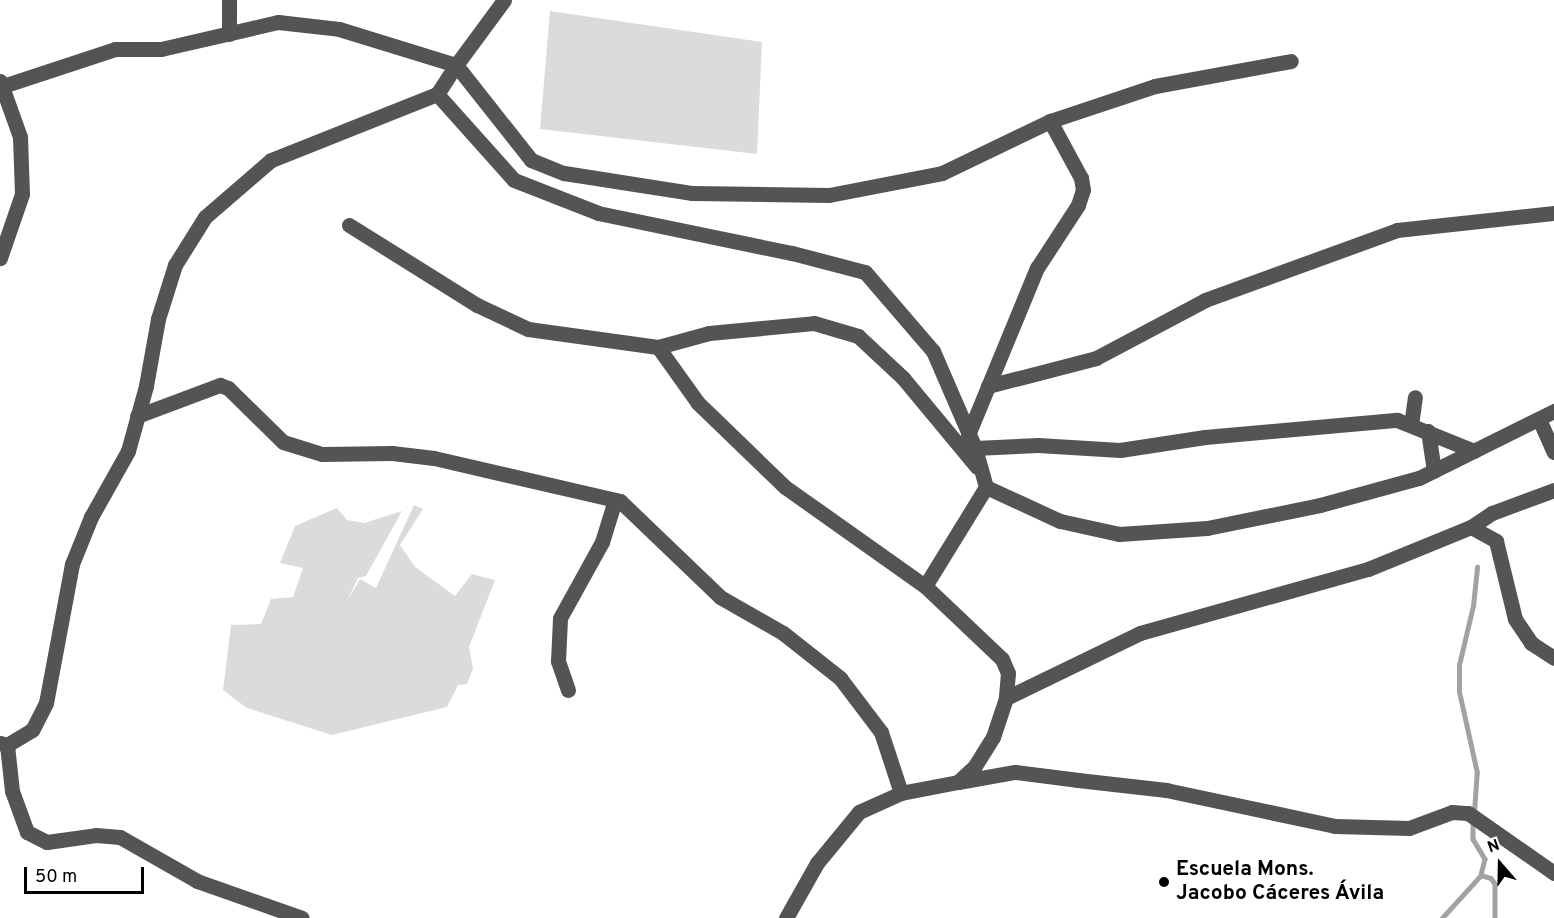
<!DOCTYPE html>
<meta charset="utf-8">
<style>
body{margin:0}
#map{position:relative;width:1554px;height:918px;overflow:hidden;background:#fff;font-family:Overpass,sans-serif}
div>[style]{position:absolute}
.green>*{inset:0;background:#dbdbdb}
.stream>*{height:4.5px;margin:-2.25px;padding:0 2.25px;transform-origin:2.25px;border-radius:2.25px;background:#a2a2a2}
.minor>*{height:15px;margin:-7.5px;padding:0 7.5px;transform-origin:7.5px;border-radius:7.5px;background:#545454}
.dots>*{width:16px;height:16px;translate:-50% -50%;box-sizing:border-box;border:3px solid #fff;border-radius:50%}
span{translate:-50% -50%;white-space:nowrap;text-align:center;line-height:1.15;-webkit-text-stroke:4.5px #fff;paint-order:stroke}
.poi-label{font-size:21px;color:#000;font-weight:700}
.left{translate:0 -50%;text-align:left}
.north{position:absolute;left:1470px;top:834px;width:60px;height:60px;-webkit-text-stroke:4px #fff;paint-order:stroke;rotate:340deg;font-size:16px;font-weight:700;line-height:24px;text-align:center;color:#000}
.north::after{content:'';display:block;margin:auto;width:21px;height:27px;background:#000;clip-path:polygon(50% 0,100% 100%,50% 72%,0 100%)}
.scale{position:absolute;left:24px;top:867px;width:120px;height:27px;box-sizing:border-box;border:3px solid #000;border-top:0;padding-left:8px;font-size:18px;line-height:21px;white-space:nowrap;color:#000;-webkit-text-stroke:4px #fff;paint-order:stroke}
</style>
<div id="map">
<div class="green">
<i style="clip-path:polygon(550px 11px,762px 42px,757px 154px,540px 129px)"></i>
<i style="clip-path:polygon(414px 505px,423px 509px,400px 545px,415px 567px,455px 596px,472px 574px,495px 580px,469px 647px,473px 669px,467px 684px,458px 685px,447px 707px,332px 735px,247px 708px,223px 690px,231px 625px,261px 624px,271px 599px,293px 597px,303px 568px,280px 563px,295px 526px,337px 508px,347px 520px,364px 523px,402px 511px,366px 576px,358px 578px,347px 601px,360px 579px,376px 588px)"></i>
</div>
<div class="stream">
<i style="left:1474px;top:812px;width:39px;rotate:-86deg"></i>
<i style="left:1477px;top:773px;width:83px;rotate:-102.5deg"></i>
<i style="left:1459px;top:692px;width:27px;rotate:-90deg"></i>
<i style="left:1459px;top:665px;width:61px;rotate:-76.7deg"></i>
<i style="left:1473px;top:606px;width:39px;rotate:-84deg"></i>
<i style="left:1473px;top:821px;width:18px;rotate:90deg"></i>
<i style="left:1473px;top:839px;width:23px;rotate:59deg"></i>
<i style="left:1485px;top:859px;width:16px;rotate:104deg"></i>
<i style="left:1442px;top:918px;width:58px;rotate:-47.8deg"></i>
<i style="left:1481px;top:875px;width:10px;rotate:17deg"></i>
<i style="left:1491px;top:878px;width:7px;rotate:56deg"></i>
<i style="left:1495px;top:884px;width:34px;rotate:90deg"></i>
</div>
<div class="minor">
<i style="left:504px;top:0;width:81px;rotate:126.4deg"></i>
<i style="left:456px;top:65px;width:121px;rotate:51.7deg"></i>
<i style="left:531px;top:160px;width:35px;rotate:22deg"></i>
<i style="left:564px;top:173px;width:130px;rotate:8.9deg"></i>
<i style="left:692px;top:193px;width:137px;rotate:0.8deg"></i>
<i style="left:829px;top:195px;width:115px;rotate:-11deg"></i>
<i style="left:942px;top:173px;width:120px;rotate:-25.7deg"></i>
<i style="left:1050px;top:121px;width:111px;rotate:-18.4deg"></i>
<i style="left:1155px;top:86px;width:138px;rotate:-10.4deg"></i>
<i style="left:229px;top:34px;width:34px;rotate:-90deg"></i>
<i style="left:0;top:81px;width:59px;rotate:70.3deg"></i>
<i style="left:20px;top:137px;width:57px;rotate:88deg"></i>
<i style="left:22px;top:194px;width:68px;rotate:109deg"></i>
<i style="left:0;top:87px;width:121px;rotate:-18.3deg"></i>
<i style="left:115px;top:49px;width:46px"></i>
<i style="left:161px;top:49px;width:120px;rotate:-13deg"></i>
<i style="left:278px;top:22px;width:61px;rotate:6.5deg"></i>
<i style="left:339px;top:29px;width:122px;rotate:17.1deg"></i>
<i style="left:456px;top:65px;width:35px;rotate:123deg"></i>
<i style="left:437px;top:94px;width:179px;rotate:158.3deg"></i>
<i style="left:271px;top:160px;width:87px;rotate:139.2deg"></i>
<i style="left:205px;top:217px;width:57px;rotate:122deg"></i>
<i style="left:175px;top:265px;width:57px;rotate:107.5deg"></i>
<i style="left:158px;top:319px;width:68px;rotate:100.2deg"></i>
<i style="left:146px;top:386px;width:67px;rotate:105.5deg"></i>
<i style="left:128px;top:451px;width:76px;rotate:119.3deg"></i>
<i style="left:91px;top:517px;width:51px;rotate:112deg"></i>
<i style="left:72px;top:564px;width:141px;rotate:100.6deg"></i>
<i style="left:46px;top:703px;width:30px;rotate:117deg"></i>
<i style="left:32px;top:730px;width:29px;rotate:149deg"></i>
<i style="left:7px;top:745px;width:7px;rotate:-164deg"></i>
<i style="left:437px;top:94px;width:115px;rotate:48.2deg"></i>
<i style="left:514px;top:180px;width:90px;rotate:21.4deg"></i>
<i style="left:598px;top:213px;width:198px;rotate:11.7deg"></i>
<i style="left:792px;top:253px;width:75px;rotate:14.6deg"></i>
<i style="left:865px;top:272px;width:104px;rotate:49.3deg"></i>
<i style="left:933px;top:351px;width:106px;rotate:66.6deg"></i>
<i style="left:975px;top:448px;width:41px;rotate:74.2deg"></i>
<i style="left:986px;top:487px;width:116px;rotate:121.6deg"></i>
<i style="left:349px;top:225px;width:151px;rotate:32deg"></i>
<i style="left:477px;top:305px;width:56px;rotate:25.2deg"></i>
<i style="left:528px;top:329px;width:131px;rotate:7.9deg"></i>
<i style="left:658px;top:347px;width:53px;rotate:-15.4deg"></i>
<i style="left:709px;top:333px;width:105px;rotate:-5.4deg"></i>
<i style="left:814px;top:323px;width:46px;rotate:16.5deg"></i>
<i style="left:858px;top:336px;width:62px;rotate:43deg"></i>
<i style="left:903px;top:378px;width:116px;rotate:50.3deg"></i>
<i style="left:658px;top:347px;width:69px;rotate:54.5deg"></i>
<i style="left:698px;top:403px;width:121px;rotate:44deg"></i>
<i style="left:785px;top:487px;width:171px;rotate:35.3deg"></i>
<i style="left:925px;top:586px;width:106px;rotate:43.5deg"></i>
<i style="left:1002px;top:659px;width:15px;rotate:67deg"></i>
<i style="left:1008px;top:673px;width:25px;rotate:95deg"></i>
<i style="left:1006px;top:698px;width:41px;rotate:108.4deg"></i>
<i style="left:993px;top:737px;width:36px;rotate:122deg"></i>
<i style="left:974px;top:767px;width:22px;rotate:137deg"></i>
<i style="left:958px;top:782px;width:58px;rotate:169.1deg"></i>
<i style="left:901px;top:793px;width:46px;rotate:155.7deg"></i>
<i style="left:859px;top:812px;width:66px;rotate:129.5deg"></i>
<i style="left:817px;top:863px;width:63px;rotate:119.4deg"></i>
<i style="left:988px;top:386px;width:112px;rotate:-14.5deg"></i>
<i style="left:1096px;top:358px;width:123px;rotate:-28deg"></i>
<i style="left:1205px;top:300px;width:204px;rotate:-20deg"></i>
<i style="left:1397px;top:230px;width:158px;rotate:-6.2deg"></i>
<i style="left:137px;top:416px;width:89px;rotate:-20.5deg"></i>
<i style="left:220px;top:385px;width:9px;rotate:21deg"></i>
<i style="left:228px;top:388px;width:77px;rotate:44.5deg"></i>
<i style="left:283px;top:442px;width:41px;rotate:17.1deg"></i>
<i style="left:322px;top:454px;width:70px;rotate:-0.8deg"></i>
<i style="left:392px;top:453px;width:42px;rotate:6.8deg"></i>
<i style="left:434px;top:458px;width:191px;rotate:13deg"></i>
<i style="left:620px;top:501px;width:139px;rotate:43.8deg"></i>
<i style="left:720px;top:597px;width:73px;rotate:29.7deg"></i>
<i style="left:783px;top:633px;width:73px;rotate:38.3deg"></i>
<i style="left:840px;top:678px;width:68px;rotate:52.8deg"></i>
<i style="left:881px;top:732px;width:64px;rotate:71.8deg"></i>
<i style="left:1539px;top:419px;width:36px;rotate:66deg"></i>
<i style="left:1411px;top:425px;width:28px;rotate:-82deg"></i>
<i style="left:1428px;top:431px;width:40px;rotate:81.5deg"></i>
<i style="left:968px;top:435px;width:181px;rotate:-67.6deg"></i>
<i style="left:1037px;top:268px;width:75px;rotate:-56.9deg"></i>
<i style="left:1078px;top:205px;width:16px;rotate:-72deg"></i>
<i style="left:1083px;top:190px;width:12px;rotate:-99deg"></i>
<i style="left:1081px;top:178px;width:65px;rotate:-118.5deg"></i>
<i style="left:975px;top:448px;width:63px;rotate:-2.7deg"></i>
<i style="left:1038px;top:445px;width:82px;rotate:3.5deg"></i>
<i style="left:1120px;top:450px;width:86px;rotate:-8.7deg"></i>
<i style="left:1205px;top:437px;width:193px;rotate:-5.1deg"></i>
<i style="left:1397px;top:420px;width:83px;rotate:21.9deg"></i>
<i style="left:986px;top:487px;width:81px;rotate:24.7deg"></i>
<i style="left:1060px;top:521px;width:60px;rotate:12.4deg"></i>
<i style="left:1119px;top:534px;width:88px;rotate:-3.9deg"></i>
<i style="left:1207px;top:528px;width:115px;rotate:-11.5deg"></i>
<i style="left:1320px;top:505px;width:103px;rotate:-15.3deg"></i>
<i style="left:1419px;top:478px;width:151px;rotate:-26.4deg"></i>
<i style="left:1471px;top:527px;width:25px;rotate:-34deg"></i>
<i style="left:1492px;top:513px;width:66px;rotate:-20.4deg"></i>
<i style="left:568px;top:690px;width:31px;rotate:-109deg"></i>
<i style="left:558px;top:661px;width:43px;rotate:-87.3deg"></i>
<i style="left:560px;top:618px;width:87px;rotate:-61.1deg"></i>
<i style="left:602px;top:542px;width:44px;rotate:-72.8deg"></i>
<i style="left:1006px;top:698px;width:149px;rotate:-25.9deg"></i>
<i style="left:1140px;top:633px;width:237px;rotate:-15.7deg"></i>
<i style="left:1368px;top:569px;width:111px;rotate:-22.2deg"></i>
<i style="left:1471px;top:527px;width:29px;rotate:29deg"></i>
<i style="left:1496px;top:541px;width:80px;rotate:76.3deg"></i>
<i style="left:1515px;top:619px;width:29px;rotate:56deg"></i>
<i style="left:1531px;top:643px;width:27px;rotate:33deg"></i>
<i style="left:7px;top:745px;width:46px;rotate:83.8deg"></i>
<i style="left:12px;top:791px;width:44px;rotate:69.9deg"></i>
<i style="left:27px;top:832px;width:22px;rotate:27deg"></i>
<i style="left:47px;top:842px;width:49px;rotate:-8.1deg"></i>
<i style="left:96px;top:835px;width:24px;rotate:5deg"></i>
<i style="left:120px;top:837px;width:89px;rotate:29.7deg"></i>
<i style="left:197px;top:881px;width:111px;rotate:19.4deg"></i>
<i style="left:958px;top:782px;width:58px;rotate:-10deg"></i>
<i style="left:1015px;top:772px;width:64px;rotate:7.2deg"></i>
<i style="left:1078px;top:780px;width:89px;rotate:6.5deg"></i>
<i style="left:1166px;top:790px;width:173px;rotate:12deg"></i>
<i style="left:1335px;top:826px;width:74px;rotate:1.5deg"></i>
<i style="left:1409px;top:828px;width:46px;rotate:-20.4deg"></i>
<i style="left:1452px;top:812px;width:16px;rotate:4deg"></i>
<i style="left:1468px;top:813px;width:105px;rotate:34.9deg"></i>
</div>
<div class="dots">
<i style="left:1164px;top:882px;background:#000"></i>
</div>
<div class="poi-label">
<span class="left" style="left:1176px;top:882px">Escuela Mons.<br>Jacobo Cáceres Ávila</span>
</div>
<div class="north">N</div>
<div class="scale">50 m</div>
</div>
